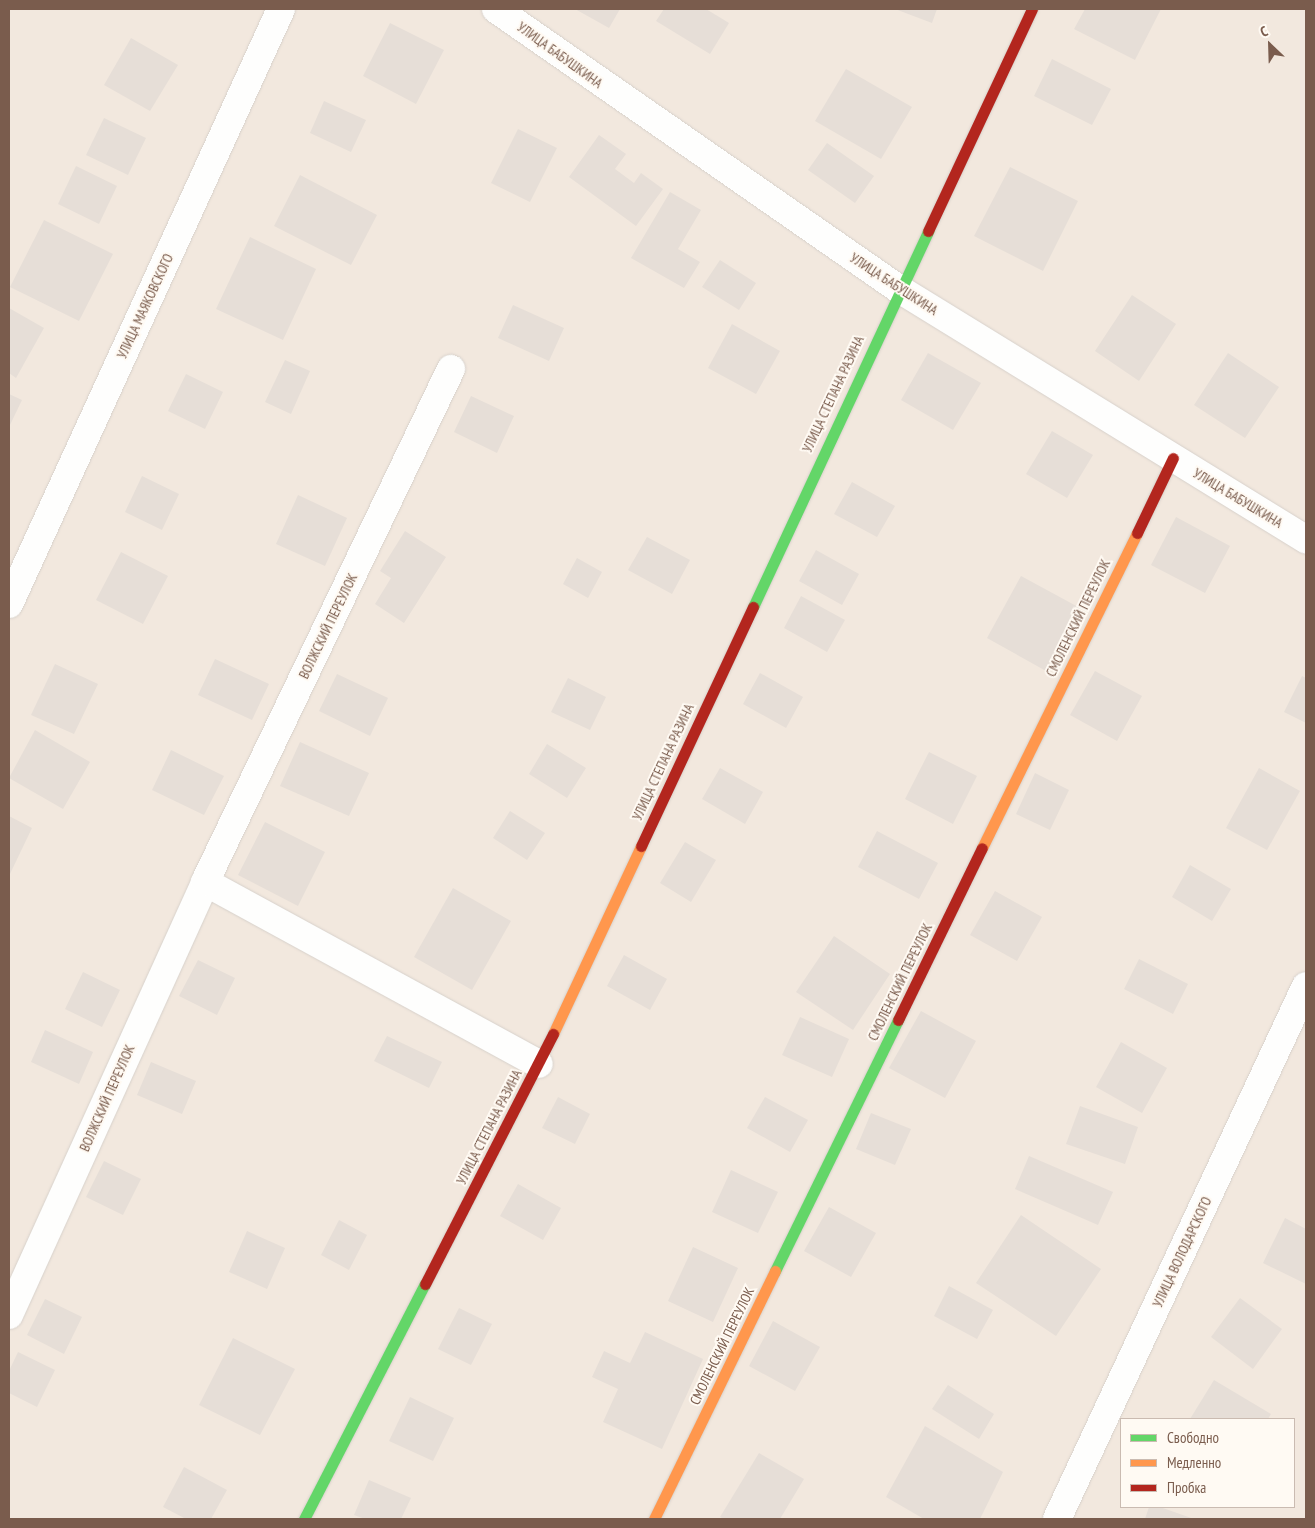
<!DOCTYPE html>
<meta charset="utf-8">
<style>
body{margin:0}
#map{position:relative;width:1315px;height:1528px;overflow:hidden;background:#f9f5f0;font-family:"PT Sans Narrow",sans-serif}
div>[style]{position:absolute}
.residential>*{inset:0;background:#f2e8de}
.building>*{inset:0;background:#e6ded7}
.roads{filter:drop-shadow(0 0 1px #d7d1cb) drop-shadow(0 0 1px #d7d1cb)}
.street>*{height:28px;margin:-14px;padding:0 14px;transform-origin:14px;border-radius:14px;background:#fefefd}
.fast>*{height:11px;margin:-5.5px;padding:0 5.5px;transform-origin:5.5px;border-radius:5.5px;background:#63d668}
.slow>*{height:11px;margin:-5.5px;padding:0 5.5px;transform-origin:5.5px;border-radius:5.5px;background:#ff974d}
.jam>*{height:11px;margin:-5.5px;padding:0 5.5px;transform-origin:5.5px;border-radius:5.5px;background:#b3261e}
span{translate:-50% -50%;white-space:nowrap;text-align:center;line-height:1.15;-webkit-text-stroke:4px #fffaf3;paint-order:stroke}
.street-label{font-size:14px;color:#7a5c4d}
.frame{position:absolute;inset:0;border:10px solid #7a5c4d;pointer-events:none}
.legend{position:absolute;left:1120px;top:1418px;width:175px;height:90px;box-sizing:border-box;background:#fffaf3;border:1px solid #cabbb1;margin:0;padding:6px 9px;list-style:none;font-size:15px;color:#7a5c4d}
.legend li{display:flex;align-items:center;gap:10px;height:25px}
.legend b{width:25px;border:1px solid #cabbb1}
.north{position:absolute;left:1245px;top:20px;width:50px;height:50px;-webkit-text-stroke:4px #fffaf3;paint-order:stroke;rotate:336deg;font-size:14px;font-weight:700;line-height:20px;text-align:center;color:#7a5c4d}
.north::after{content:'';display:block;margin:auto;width:18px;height:22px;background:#7a5c4d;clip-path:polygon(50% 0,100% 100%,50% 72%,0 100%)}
</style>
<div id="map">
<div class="residential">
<i style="clip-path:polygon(evenodd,9px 9px,1306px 9px,1306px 1519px,9px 1519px,9px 9px,1121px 1419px,1294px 1419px,1294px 1507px,1121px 1507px,1121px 1419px)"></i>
</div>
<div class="building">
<i style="clip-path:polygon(575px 9px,620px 9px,609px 28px)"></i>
<i style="clip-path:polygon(664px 9px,706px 9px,729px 23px,710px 54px,656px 21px)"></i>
<i style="clip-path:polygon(895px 9px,937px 9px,932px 23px)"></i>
<i style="clip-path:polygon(1085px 9px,1161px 9px,1135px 60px,1074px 29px)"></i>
<i style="clip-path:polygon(390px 23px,444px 50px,416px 104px,363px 76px)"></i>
<i style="clip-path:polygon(131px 38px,178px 65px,150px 111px,104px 85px)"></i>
<i style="clip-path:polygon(1052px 59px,1111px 89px,1092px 125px,1034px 96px)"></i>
<i style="clip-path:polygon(846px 69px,912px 107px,881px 159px,815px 121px)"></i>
<i style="clip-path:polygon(324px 101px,366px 120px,351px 152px,310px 133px)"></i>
<i style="clip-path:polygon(104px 118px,146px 138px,128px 175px,86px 155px)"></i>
<i style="clip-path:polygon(518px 129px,557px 148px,530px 202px,491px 183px)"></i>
<i style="clip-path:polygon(599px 135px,626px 154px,615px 169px,634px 183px,641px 173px,663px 189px,636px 226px,569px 177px)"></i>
<i style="clip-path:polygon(827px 143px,874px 176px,855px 203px,808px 170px)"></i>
<i style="clip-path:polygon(76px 166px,117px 186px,99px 224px,58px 204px)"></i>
<i style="clip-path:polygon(1010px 167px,1078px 201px,1043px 271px,974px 236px)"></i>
<i style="clip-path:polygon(300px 175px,377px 215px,351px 265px,274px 226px)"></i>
<i style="clip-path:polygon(670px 192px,701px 210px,678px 249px,700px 262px,684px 288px,631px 258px)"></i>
<i style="clip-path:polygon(44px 220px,113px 254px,79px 321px,10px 287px)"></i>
<i style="clip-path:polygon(250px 237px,316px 269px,283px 340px,216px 309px)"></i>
<i style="clip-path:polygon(720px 260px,756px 283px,739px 310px,702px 287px)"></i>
<i style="clip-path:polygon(1132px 295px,1176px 324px,1139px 381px,1095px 351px)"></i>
<i style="clip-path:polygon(513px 305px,564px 328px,549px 361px,498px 338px)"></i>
<i style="clip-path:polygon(9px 308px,44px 328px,16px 378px,9px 373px)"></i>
<i style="clip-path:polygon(732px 324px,780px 351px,756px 394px,708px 368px)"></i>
<i style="clip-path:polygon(928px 353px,981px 383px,953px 430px,901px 400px)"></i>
<i style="clip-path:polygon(1228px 353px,1279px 387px,1245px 438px,1194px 405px)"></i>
<i style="clip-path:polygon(285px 360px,310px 371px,291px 414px,265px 402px)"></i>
<i style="clip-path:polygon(186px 374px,223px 392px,205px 429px,168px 411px)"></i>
<i style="clip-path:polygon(9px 394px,22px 400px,9px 427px)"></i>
<i style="clip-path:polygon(471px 396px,514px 416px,497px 453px,454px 432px)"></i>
<i style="clip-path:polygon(1052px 431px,1093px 455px,1067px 498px,1026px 474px)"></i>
<i style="clip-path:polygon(142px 476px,179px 494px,162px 530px,125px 512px)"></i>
<i style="clip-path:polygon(852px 482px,895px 506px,877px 537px,834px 514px)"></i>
<i style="clip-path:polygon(298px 495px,347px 518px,325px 566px,276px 544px)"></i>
<i style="clip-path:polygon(1176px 517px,1230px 546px,1205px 593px,1151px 565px)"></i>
<i style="clip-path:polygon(405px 531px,446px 557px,404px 623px,375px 604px,391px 578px,380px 571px)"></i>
<i style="clip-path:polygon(647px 537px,690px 560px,672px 594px,628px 570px)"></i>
<i style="clip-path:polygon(816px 550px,859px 574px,842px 605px,799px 581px)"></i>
<i style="clip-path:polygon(121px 552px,168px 576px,143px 624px,96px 600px)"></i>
<i style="clip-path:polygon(577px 558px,602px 572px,588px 598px,563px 584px)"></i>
<i style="clip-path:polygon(1021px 576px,1080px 608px,1046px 671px,987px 638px)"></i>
<i style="clip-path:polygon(801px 596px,845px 620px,827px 652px,784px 628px)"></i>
<i style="clip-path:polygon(215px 659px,269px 684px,252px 720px,198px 695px)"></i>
<i style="clip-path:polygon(55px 664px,98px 684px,74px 734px,31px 715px)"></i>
<i style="clip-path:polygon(1095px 671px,1142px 696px,1117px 741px,1070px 715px)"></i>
<i style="clip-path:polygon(760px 673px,803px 697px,786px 728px,743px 704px)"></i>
<i style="clip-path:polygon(337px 674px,388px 698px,370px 736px,319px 711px)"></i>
<i style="clip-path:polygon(1302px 676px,1306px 678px,1306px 723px,1284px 712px)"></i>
<i style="clip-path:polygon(568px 678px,606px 697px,590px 730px,551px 712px)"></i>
<i style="clip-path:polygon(35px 730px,90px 762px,63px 809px,9px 778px)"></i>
<i style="clip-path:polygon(300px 742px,369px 773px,349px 816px,280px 786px)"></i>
<i style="clip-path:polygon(547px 744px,586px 768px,567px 798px,529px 774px)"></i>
<i style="clip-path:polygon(171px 750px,224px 776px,204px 815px,152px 790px)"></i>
<i style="clip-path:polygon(929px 752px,977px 776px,953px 824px,905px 799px)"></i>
<i style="clip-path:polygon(720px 768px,763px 792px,745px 824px,702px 799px)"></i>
<i style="clip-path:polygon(1259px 768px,1300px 791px,1267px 850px,1226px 828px)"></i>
<i style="clip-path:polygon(1035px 773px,1069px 790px,1050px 830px,1016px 814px)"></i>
<i style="clip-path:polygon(510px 811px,545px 833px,527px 860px,493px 838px)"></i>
<i style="clip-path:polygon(9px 816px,32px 828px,9px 876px)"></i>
<i style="clip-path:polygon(265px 822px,325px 852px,298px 906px,238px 875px)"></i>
<i style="clip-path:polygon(877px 831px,938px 863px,919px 899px,858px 867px)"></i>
<i style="clip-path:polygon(685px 842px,716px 860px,691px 902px,660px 883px)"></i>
<i style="clip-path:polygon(1190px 865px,1231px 889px,1212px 921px,1172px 897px)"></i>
<i style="clip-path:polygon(453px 888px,511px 921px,472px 990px,414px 957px)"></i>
<i style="clip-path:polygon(995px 891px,1042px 917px,1017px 961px,970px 935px)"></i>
<i style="clip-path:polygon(834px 936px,890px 974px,853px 1030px,796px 992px)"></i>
<i style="clip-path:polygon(624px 955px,667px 979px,650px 1010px,607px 986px)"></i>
<i style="clip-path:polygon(1139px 959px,1188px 984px,1173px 1014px,1124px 989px)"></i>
<i style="clip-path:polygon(198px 960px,235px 978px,217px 1015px,179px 996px)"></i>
<i style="clip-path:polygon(83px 972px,120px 990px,102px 1027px,65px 1009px)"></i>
<i style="clip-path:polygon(921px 1011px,976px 1041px,945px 1098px,889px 1068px)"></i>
<i style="clip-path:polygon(800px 1017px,849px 1039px,832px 1077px,782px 1055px)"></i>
<i style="clip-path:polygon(45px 1030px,93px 1052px,79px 1084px,31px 1062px)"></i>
<i style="clip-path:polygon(387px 1036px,442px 1062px,429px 1088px,374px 1061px)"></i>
<i style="clip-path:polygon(1121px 1042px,1167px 1068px,1142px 1113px,1096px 1087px)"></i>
<i style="clip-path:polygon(151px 1062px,196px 1081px,182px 1114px,137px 1095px)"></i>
<i style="clip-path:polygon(558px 1097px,590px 1114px,575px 1144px,542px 1128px)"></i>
<i style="clip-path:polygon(765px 1097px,808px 1120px,790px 1152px,747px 1128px)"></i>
<i style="clip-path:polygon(1080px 1106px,1138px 1127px,1125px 1164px,1066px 1144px)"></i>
<i style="clip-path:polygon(871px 1113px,911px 1129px,895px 1165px,856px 1149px)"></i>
<i style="clip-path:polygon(1029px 1156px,1113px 1192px,1098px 1225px,1015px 1189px)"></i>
<i style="clip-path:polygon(104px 1161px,141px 1179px,123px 1215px,86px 1197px)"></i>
<i style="clip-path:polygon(731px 1170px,778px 1192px,758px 1233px,712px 1212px)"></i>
<i style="clip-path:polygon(518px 1184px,561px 1208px,543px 1240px,500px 1216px)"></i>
<i style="clip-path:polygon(829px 1207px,876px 1233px,851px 1277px,804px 1251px)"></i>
<i style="clip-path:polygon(1021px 1215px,1101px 1269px,1056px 1336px,976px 1283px)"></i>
<i style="clip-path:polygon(1285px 1218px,1306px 1229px,1306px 1284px,1263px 1263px)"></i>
<i style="clip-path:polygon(339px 1220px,367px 1235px,349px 1270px,321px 1255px)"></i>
<i style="clip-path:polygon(247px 1231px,285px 1248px,267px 1289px,229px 1272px)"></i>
<i style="clip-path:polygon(693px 1247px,738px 1268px,713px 1322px,668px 1301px)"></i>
<i style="clip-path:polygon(949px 1286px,993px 1310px,977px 1339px,934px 1316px)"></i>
<i style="clip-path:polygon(1240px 1298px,1282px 1329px,1253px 1369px,1211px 1337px)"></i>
<i style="clip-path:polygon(45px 1299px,82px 1317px,64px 1354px,27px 1335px)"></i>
<i style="clip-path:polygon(459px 1308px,492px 1324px,471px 1365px,438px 1349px)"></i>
<i style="clip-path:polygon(773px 1321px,820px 1347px,795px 1391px,749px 1366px)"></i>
<i style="clip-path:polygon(645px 1332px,703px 1359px,662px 1449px,603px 1422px,618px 1389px,592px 1377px,604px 1351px,630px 1363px)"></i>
<i style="clip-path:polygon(233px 1338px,295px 1369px,260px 1435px,199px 1405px)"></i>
<i style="clip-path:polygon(18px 1352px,55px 1370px,37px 1407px,9px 1393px,9px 1371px)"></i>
<i style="clip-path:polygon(1214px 1380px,1271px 1414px,1268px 1419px,1190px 1419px)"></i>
<i style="clip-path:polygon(948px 1385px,994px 1414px,979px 1439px,932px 1409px)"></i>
<i style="clip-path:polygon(410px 1397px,454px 1418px,433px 1461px,389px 1441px)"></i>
<i style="clip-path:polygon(925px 1426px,1003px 1472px,980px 1519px,924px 1519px,886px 1497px)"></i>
<i style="clip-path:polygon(759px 1453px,804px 1479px,780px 1519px,724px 1519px,720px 1517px)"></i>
<i style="clip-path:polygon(184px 1467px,227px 1490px,211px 1519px,186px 1519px,163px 1507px)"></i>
<i style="clip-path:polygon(369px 1480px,411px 1498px,401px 1519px,365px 1519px,354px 1515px)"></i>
<i style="clip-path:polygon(1149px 1507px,1160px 1507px,1194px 1519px,1145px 1519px)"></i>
</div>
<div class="roads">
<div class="street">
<i style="left:496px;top:9px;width:491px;rotate:34.8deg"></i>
<i style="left:899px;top:289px;width:478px;rotate:31.6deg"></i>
<i style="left:9px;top:604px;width:654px;rotate:-65.43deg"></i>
<i style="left:205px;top:882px;width:380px;rotate:28.6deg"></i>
<i style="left:9px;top:1315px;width:475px;rotate:-65.6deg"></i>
<i style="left:205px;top:882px;width:569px;rotate:-64.38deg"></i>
<i style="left:1057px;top:1519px;width:588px;rotate:-64.96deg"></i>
</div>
<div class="fast">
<i style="left:753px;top:607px;width:415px;rotate:-65deg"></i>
<i style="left:775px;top:1271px;width:280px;rotate:-63.9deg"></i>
<i style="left:304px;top:1519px;width:264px;rotate:-62.8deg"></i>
</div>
<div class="slow">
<i style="left:982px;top:848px;width:351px;rotate:-63.8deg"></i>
<i style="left:553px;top:1034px;width:208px;rotate:-64.9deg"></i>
<i style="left:654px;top:1519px;width:276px;rotate:-64deg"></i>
</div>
<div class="jam">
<i style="left:928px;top:231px;width:245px;rotate:-64.9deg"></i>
<i style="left:1137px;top:533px;width:83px;rotate:-64.4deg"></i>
<i style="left:641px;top:846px;width:264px;rotate:-64.9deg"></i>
<i style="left:898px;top:1020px;width:191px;rotate:-64deg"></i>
<i style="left:425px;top:1284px;width:281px;rotate:-62.9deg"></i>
</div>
</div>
<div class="street-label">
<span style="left:560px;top:55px;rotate:36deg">УЛИЦА БАБУШКИНА</span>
<span style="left:894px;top:284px;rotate:33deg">УЛИЦА БАБУШКИНА</span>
<span style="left:145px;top:306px;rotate:-65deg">УЛИЦА МАЯКОВСКОГО</span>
<span style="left:833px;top:394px;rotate:-65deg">УЛИЦА СТЕПАНА РАЗИНА</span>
<span style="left:1238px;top:498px;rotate:31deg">УЛИЦА БАБУШКИНА</span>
<span style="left:1078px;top:618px;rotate:-64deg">СМОЛЕНСКИЙ ПЕРЕУЛОК</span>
<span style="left:328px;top:626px;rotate:-64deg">ВОЛЖСКИЙ ПЕРЕУЛОК</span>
<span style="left:663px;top:762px;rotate:-65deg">УЛИЦА СТЕПАНА РАЗИНА</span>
<span style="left:900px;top:982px;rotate:-64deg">СМОЛЕНСКИЙ ПЕРЕУЛОК</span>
<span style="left:107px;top:1098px;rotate:-66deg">ВОЛЖСКИЙ ПЕРЕУЛОК</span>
<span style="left:489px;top:1127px;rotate:-63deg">УЛИЦА СТЕПАНА РАЗИНА</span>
<span style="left:1182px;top:1252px;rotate:-65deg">УЛИЦА ВОЛОДАРСКОГО</span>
<span style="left:722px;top:1346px;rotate:-64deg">СМОЛЕНСКИЙ ПЕРЕУЛОК</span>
</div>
<div class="frame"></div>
<ul class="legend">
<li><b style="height:6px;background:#63d668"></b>Свободно</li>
<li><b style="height:6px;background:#ff974d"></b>Медленно</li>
<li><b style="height:6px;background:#b3261e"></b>Пробка</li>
</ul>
<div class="north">С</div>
</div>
